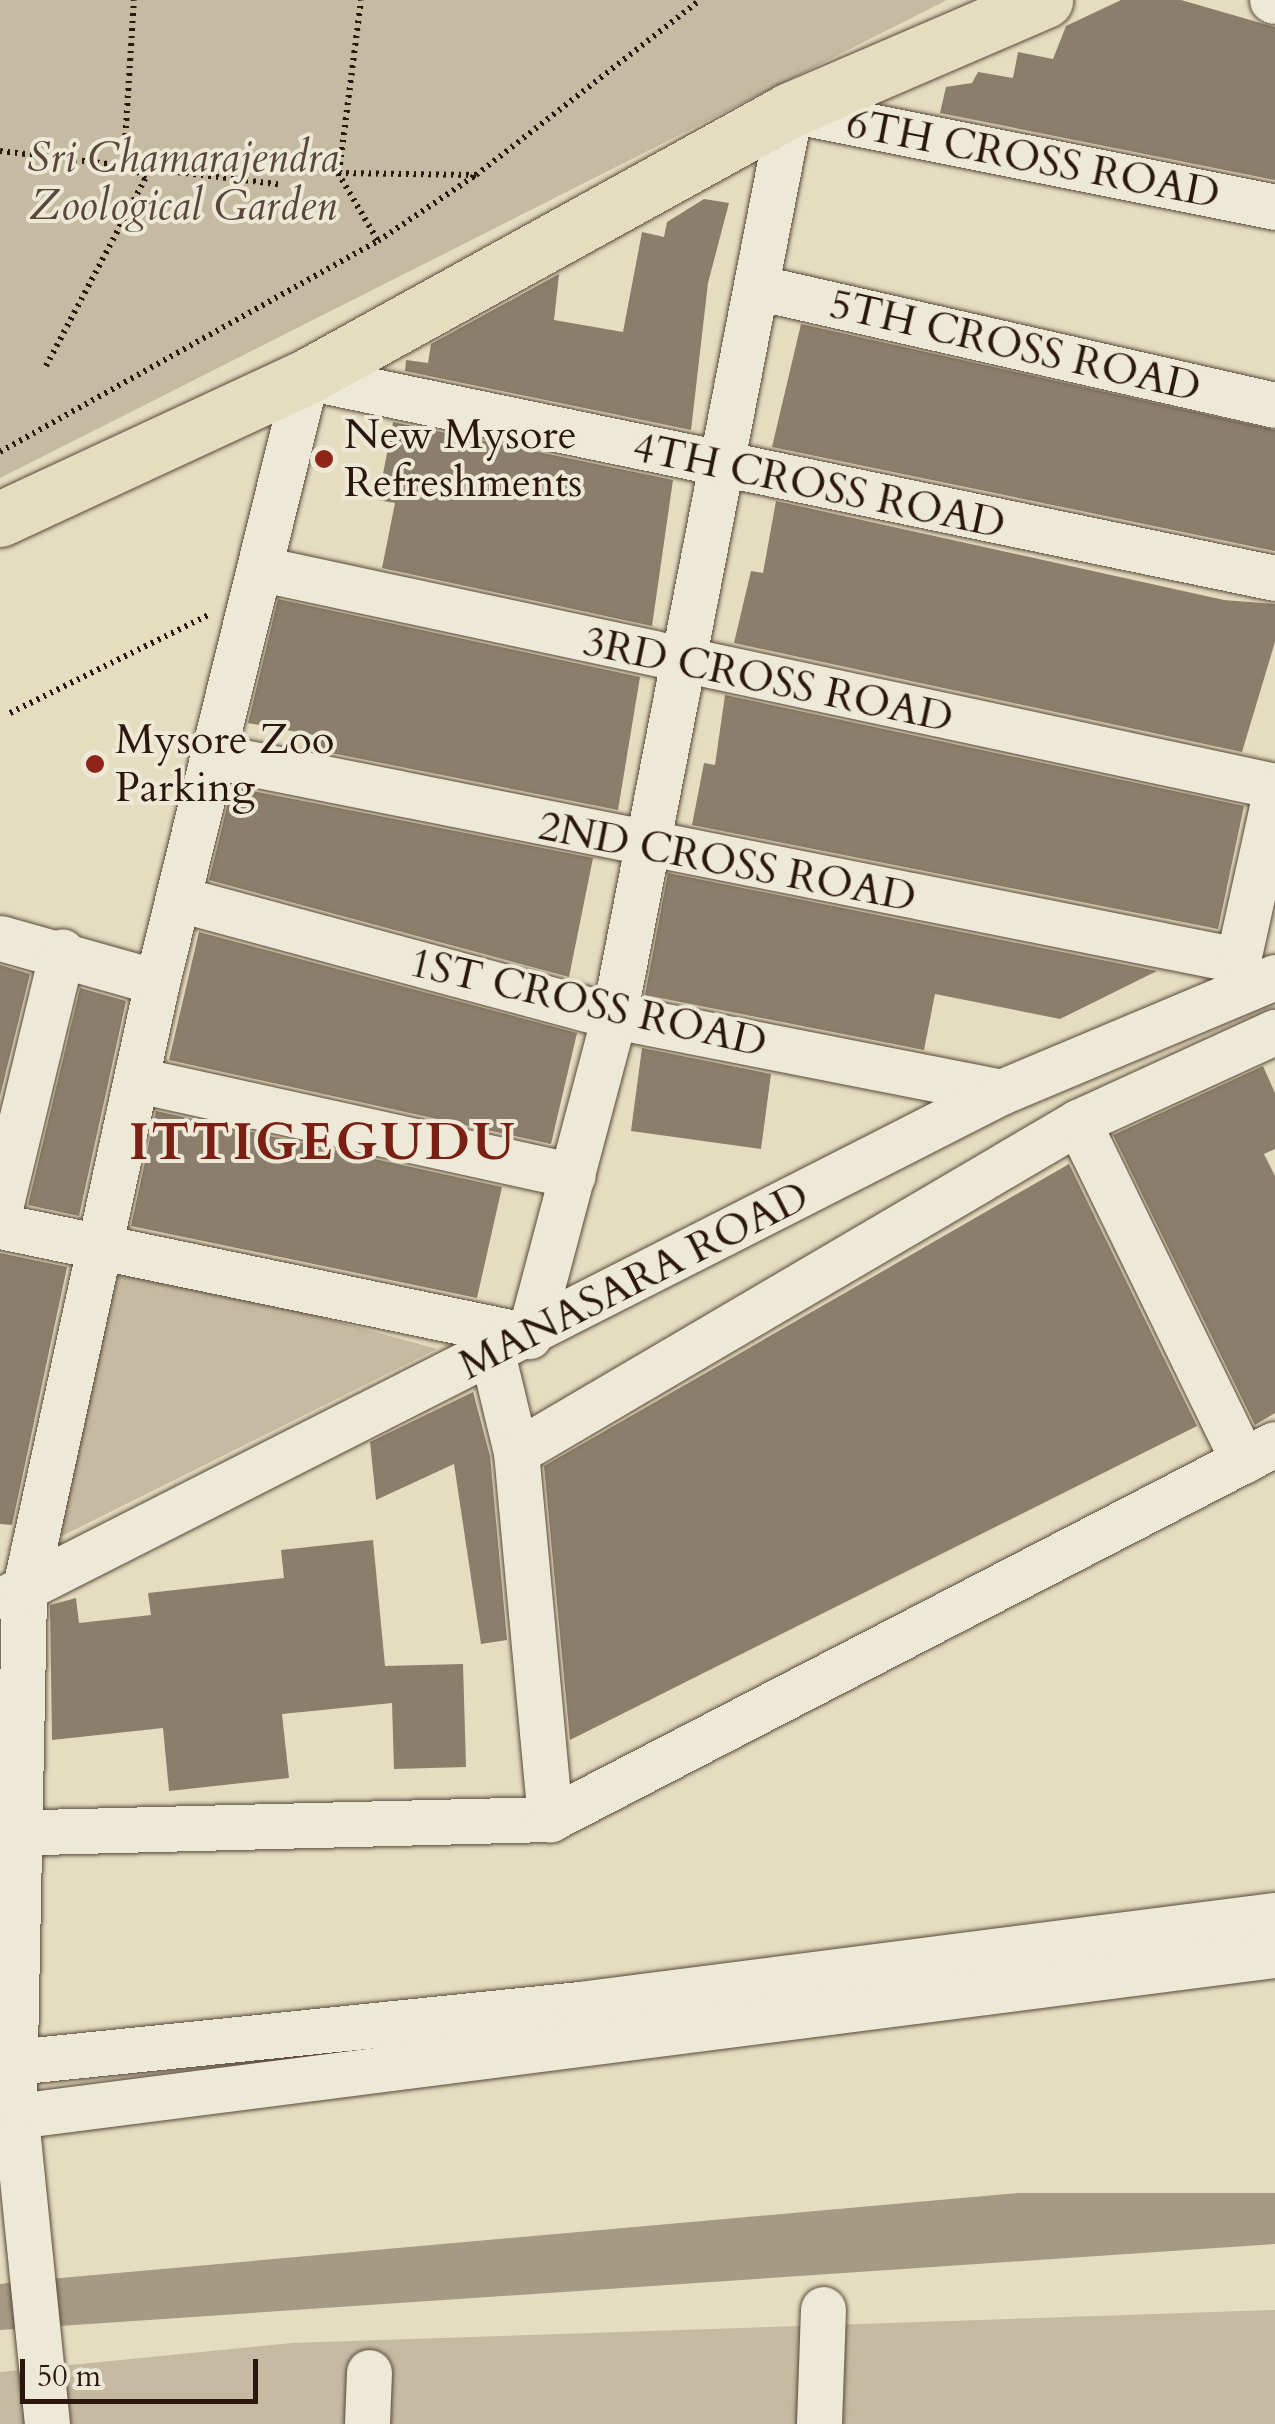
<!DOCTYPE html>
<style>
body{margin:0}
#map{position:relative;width:1275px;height:2424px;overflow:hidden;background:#e4ddc0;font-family:Cardo,serif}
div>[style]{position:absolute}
.green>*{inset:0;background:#c5bba2}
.water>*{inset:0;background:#a59a83}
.building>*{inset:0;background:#8b7e6a}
.path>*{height:6px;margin-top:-3px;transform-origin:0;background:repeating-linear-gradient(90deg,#2b170d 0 2.5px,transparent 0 7.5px)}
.roads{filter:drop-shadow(0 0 2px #59483a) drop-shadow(0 0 2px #59483a)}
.minor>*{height:45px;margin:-22.5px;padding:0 22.5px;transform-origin:22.5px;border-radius:22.5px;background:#ede9d6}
.major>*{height:55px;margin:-27.5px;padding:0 27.5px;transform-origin:27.5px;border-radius:27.5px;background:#e4ddc0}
.dots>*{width:28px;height:28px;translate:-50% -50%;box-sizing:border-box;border:5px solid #ede9d6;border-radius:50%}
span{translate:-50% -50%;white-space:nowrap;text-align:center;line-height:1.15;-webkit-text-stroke:8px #ede9d6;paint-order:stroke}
.park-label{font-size:42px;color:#59483a;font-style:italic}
.street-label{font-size:42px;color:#2b170d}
.poi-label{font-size:42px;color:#2b170d}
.left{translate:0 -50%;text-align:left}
.district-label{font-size:52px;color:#7a1f14;font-weight:700;letter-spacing:2.5px}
.scale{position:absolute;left:20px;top:2359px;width:238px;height:45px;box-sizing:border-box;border:5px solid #2b170d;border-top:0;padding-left:12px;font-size:30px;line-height:35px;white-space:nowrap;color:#2b170d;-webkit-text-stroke:8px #ede9d6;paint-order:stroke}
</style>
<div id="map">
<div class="green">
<i style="clip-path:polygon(0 0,947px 0,0 478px)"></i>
<i style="clip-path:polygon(110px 1259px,437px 1349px,48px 1543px)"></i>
<i style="clip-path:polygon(1275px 2310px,1275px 2424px,0 2424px,0 2372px,292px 2343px)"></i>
</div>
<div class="water">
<i style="clip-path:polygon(1019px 2193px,1275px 2193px,1275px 2244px,0 2330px,0 2284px,15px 2282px)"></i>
</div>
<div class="building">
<i style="clip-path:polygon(1121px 0,1181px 0,1275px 27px,1275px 180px,940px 113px,946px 87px,972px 83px,978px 72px,1013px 78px,1018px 52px,1053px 59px,1066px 26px)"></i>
<i style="clip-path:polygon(704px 199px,729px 203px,708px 283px,691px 430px,405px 371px,406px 360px,428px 363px,431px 344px,559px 274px,554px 320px,623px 332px,642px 232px,664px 237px,667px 222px)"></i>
<i style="clip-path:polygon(801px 324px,1275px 430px,1275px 551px,772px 447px)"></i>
<i style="clip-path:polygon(393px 422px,673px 480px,652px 626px,382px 568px,395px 503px,378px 500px)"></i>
<i style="clip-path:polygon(776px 501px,1224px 600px,1275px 604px,1275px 642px,1242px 752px,734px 643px,751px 571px,763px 573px)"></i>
<i style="clip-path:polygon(278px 599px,640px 677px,618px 810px,316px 750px,319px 736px,248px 723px)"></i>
<i style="clip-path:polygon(725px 695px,1244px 806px,1218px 929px,692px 825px,704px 763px,715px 765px)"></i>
<i style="clip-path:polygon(232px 787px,593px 858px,569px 977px,209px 880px)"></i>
<i style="clip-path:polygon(668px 873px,1157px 971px,1060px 1019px,935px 994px,924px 1050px,645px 995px)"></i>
<i style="clip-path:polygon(199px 932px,577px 1033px,551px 1144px,169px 1060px)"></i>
<i style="clip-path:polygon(0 965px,30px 974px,0 1096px)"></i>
<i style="clip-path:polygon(80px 988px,126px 1001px,79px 1216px,28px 1205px)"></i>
<i style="clip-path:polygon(642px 1048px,771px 1074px,761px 1149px,631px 1131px)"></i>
<i style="clip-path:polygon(1263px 1066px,1275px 1093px,1275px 1149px,1264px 1154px,1275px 1176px,1275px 1413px,1255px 1425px,1113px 1135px)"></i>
<i style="clip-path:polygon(156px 1111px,502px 1187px,477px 1298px,131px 1226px)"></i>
<i style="clip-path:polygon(1069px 1164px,1197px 1426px,570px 1740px,544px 1466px)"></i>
<i style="clip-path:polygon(0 1253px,67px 1267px,12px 1525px,0 1524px)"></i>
<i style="clip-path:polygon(473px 1392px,490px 1456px,507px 1640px,481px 1644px,454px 1464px,376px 1500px,370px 1442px)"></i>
<i style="clip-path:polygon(373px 1540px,385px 1666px,463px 1664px,466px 1767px,394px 1769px,392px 1703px,282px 1714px,289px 1778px,169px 1791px,163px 1728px,52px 1740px,50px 1605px,76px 1598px,79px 1623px,151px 1615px,148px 1593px,284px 1578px,281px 1550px)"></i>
</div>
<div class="path">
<i style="left:0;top:151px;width:280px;rotate:6.8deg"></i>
<i style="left:339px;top:172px;width:173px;rotate:-82.7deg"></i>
<i style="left:476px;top:175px;width:138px;rotate:-179.2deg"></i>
<i style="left:338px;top:173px;width:79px;rotate:59.5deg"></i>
<i style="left:378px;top:241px;width:118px;rotate:-34deg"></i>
<i style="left:476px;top:175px;width:284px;rotate:-38deg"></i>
<i style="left:46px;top:366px;width:212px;rotate:-62.1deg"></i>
<i style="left:145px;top:179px;width:30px;rotate:-135deg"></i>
<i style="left:124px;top:158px;width:158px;rotate:-86.4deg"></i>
<i style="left:0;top:452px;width:433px;rotate:-29.2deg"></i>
<i style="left:10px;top:713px;width:221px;rotate:-26.3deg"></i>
</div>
<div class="roads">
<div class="minor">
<i style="left:1272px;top:0;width:3px;rotate:18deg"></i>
<i style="left:756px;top:287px;width:532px;rotate:12.81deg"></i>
<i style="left:262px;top:569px;width:1036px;rotate:12.09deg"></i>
<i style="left:218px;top:757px;width:1040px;rotate:11.26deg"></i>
<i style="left:179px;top:899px;width:450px;rotate:15.1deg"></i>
<i style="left:614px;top:1016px;width:394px;rotate:11.1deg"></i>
<i style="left:0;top:938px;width:163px;rotate:15.7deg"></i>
<i style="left:1242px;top:989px;width:29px;rotate:-98deg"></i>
<i style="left:1238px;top:960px;width:171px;rotate:-77.5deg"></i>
<i style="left:138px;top:1080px;width:445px;rotate:12.4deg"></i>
<i style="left:1078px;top:1122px;width:377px;rotate:64deg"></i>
<i style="left:0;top:1208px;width:264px;rotate:-76.4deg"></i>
<i style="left:0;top:1226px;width:540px;rotate:11.75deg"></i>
<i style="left:529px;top:1336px;width:331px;rotate:-75.1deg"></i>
<i style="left:614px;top:1016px;width:923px;rotate:-79.01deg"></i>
<i style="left:790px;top:110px;width:495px;rotate:11.3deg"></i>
<i style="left:492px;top:1353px;width:102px;rotate:76.4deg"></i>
<i style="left:516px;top:1452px;width:369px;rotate:84.7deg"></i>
<i style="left:516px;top:1452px;width:652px;rotate:-30.42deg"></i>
<i style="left:1078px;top:1122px;width:217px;rotate:-24.6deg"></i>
<i style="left:7px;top:1597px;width:1115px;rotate:-26.93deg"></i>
<i style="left:1001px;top:1092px;width:297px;rotate:-22.8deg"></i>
<i style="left:0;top:1833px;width:550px;rotate:-1.46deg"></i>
<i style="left:550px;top:1819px;width:816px;rotate:-27.35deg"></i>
<i style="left:14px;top:2062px;width:568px;rotate:-5.86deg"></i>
<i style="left:579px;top:2004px;width:702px;rotate:-7.29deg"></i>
<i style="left:16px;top:2116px;width:1269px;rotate:-7.29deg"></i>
<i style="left:47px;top:2424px;width:325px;rotate:-95.8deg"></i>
<i style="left:14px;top:2101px;width:509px;rotate:-88.87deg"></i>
<i style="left:24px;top:1592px;width:624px;rotate:-77.7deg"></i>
<i style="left:157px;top:982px;width:623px;rotate:-76.16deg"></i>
<i style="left:306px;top:377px;width:990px;rotate:11.72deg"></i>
<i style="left:367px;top:2424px;width:52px;rotate:-87.8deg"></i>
<i style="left:819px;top:2424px;width:115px;rotate:-88deg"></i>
</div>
<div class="major">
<i style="left:0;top:519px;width:337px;rotate:-24.9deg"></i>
<i style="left:306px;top:377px;width:553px;rotate:-28.88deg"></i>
<i style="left:790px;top:110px;width:278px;rotate:-23.3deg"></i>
</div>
</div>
<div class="dots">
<i style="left:324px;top:459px;background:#8f2418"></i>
<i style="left:95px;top:764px;background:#8f2418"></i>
</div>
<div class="park-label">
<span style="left:183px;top:182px">Sri Chamarajendra<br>Zoological Garden</span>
</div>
<div class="street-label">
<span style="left:1033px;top:159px;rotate:11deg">6TH CROSS ROAD</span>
<span style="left:1015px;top:346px;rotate:13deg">5TH CROSS ROAD</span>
<span style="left:819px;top:486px;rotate:12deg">4TH CROSS ROAD</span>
<span style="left:768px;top:680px;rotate:12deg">3RD CROSS ROAD</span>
<span style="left:727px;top:862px;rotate:11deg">2ND CROSS ROAD</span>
<span style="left:588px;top:1003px;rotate:13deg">1ST CROSS ROAD</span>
<span style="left:634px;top:1281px;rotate:-27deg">MANASARA ROAD</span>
</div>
<div class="poi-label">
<span class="left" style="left:344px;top:459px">New Mysore<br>Refreshments</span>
<span class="left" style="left:115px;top:764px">Mysore Zoo<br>Parking</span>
</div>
<div class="district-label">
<span style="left:323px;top:1144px">ITTIGEGUDU</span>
</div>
<div class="scale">50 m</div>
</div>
